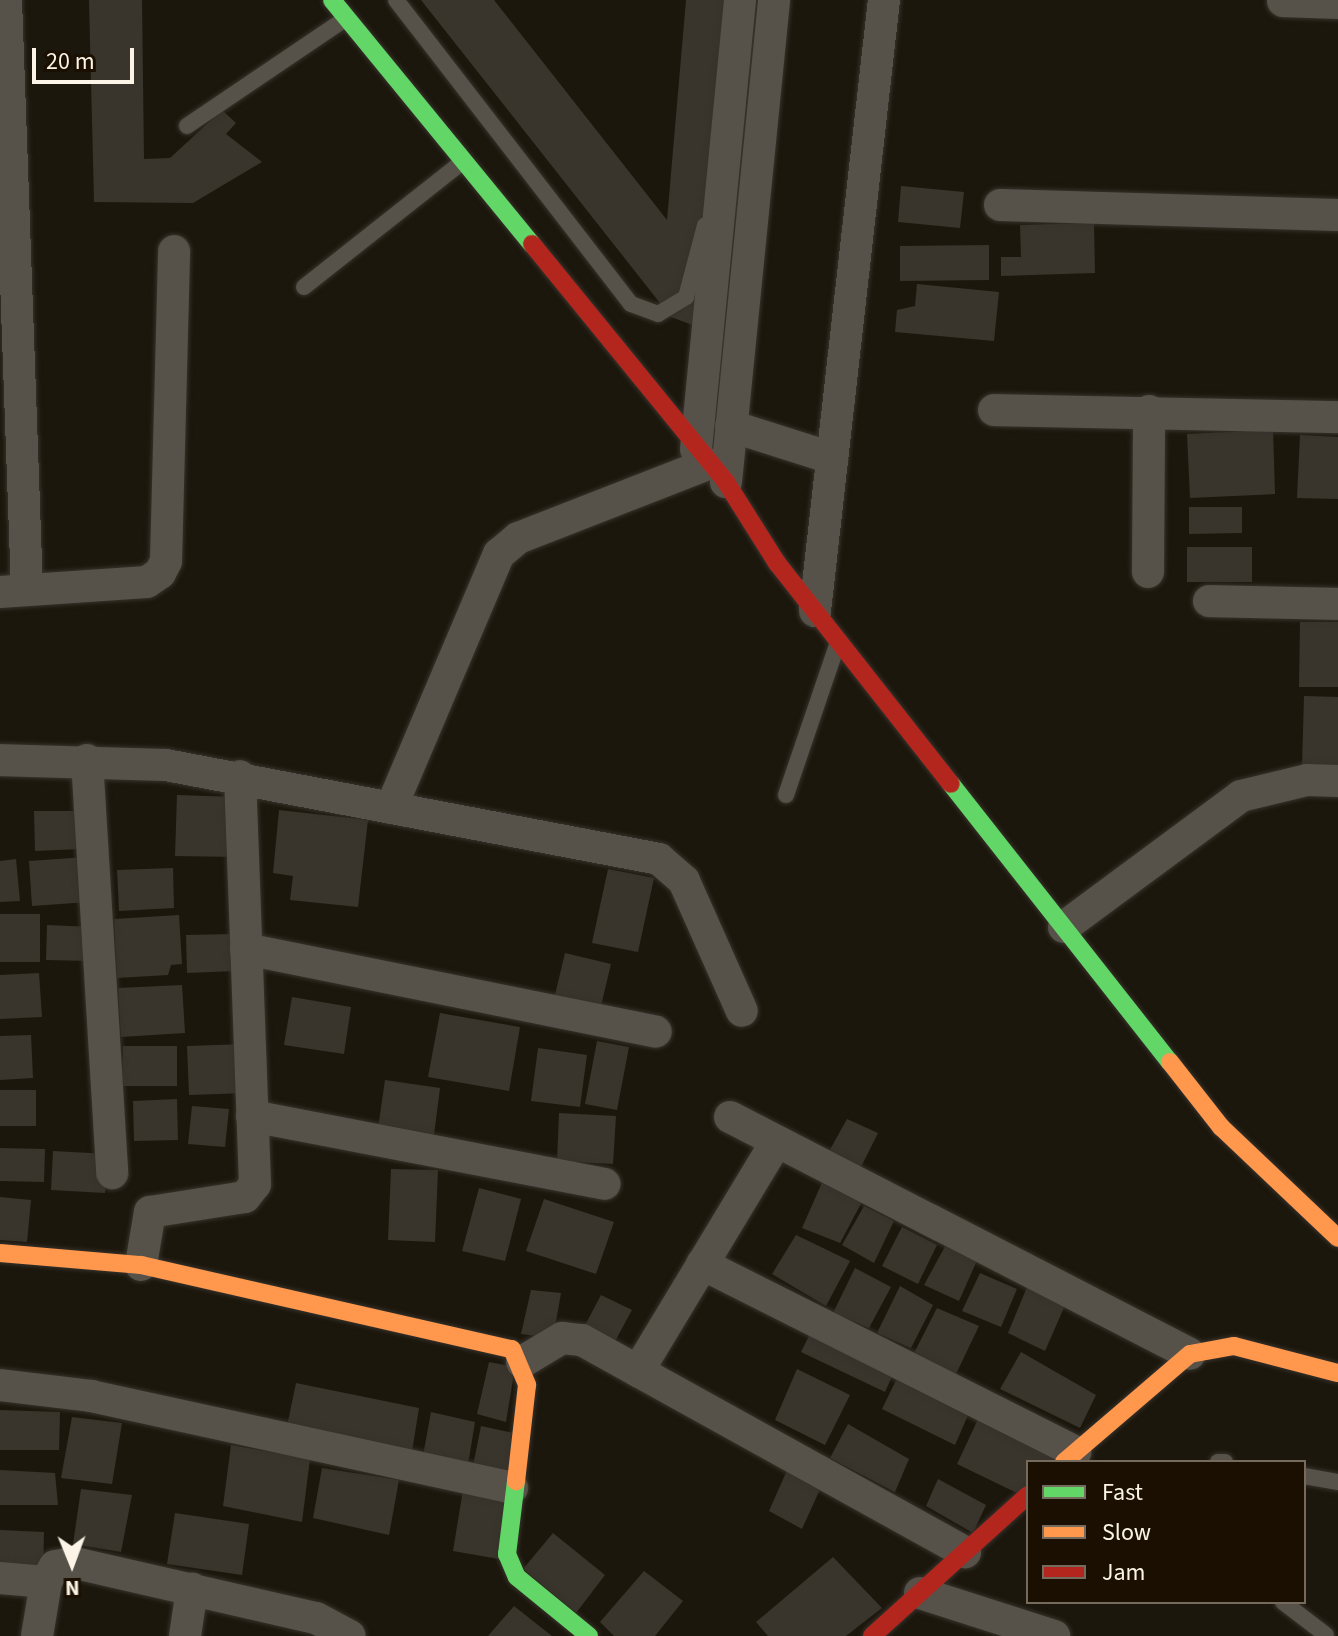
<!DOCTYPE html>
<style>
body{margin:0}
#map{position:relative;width:1338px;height:1636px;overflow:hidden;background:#1c170c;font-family:"Source Sans 3",sans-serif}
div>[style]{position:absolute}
.building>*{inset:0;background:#39352c}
.roads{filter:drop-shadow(0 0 2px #36322c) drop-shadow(0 0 2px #36322c)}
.lane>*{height:16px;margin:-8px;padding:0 8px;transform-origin:8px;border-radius:8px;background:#575249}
.street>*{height:32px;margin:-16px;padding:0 16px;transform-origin:16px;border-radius:16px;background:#575249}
.fast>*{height:18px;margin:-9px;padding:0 9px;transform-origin:9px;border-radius:9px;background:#63d668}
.slow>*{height:18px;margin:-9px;padding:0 9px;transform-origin:9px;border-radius:9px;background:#ff974d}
.jam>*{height:18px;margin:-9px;padding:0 9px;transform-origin:9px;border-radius:9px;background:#b3261e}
span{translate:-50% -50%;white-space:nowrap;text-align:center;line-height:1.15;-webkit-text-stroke:8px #1a0f00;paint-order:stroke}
.legend{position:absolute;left:1026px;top:1460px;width:280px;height:144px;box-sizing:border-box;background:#1a0f00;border:2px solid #746b5c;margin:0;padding:10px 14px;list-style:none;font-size:24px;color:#fbf4e7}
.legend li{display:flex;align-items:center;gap:16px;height:40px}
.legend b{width:40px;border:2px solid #746b5c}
.north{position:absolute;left:32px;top:1524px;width:80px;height:80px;-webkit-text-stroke:6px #1a0f00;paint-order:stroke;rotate:179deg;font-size:22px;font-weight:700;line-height:32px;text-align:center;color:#fbf4e7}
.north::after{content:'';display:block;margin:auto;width:28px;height:36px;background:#fbf4e7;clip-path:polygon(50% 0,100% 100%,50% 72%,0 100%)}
.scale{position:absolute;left:32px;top:48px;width:102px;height:36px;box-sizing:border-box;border:4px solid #fbf4e7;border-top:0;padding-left:10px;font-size:24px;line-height:28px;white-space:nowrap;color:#fbf4e7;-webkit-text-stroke:6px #1a0f00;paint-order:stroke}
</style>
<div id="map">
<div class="building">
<i style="clip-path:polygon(89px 0,142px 0,144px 159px,170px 158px,222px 110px,236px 123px,226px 134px,262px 162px,193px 203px,94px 202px)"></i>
<i style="clip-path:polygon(421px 0,494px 0,667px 220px,686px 0,746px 0,695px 326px,671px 317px)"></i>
<i style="clip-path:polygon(901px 186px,964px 192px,960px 228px,898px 222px)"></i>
<i style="clip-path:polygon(1094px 223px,1095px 273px,1001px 276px,1001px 257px,1021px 257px,1020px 225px)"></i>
<i style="clip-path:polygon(989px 245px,989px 280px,900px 281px,900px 246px)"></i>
<i style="clip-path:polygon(917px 284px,999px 292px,994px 341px,895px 332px,897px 310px,915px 306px)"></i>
<i style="clip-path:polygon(1273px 430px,1275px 494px,1190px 498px,1187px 434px)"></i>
<i style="clip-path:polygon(1300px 435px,1338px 437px,1338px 499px,1297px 498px)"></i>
<i style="clip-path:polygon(1189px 507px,1242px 507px,1242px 533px,1189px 534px)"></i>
<i style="clip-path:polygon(1187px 547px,1252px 547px,1252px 582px,1187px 582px)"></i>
<i style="clip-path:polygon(1300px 622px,1338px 622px,1338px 687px,1299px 687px)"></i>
<i style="clip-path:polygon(1304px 696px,1338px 697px,1338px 767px,1302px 766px)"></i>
<i style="clip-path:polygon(177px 795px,237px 797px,236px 857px,175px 856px)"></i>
<i style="clip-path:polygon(279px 810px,368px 820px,358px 907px,290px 900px,293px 876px,273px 873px)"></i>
<i style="clip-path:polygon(34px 811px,80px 811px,81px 849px,35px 851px)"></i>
<i style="clip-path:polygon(86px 857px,89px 902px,32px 906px,29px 861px)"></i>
<i style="clip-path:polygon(16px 859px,20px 901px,0 902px,0 861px)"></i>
<i style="clip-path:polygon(173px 868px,174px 908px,119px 911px,117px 870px)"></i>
<i style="clip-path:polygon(608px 869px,654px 878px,638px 952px,592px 943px)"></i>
<i style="clip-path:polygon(0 914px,40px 914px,40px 962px,0 962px)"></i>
<i style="clip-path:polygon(179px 915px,182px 964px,171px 965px,168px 975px,117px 978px,114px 919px)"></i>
<i style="clip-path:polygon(47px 925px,92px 927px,91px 961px,46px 960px)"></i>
<i style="clip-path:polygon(234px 934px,235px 971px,187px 973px,186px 935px)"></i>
<i style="clip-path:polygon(565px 953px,611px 964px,600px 1010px,554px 999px)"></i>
<i style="clip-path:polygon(39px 973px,42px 1017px,0 1019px,0 975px)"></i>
<i style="clip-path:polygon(182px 985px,185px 1033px,121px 1037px,118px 988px)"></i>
<i style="clip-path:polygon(292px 997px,351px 1007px,344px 1054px,284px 1045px)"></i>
<i style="clip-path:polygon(440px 1013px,520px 1027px,509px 1091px,428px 1077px)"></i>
<i style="clip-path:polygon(31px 1035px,33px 1078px,0 1080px,0 1036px)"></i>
<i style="clip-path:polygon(597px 1041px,629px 1047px,617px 1110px,585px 1104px)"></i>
<i style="clip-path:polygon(245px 1044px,247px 1093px,189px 1095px,187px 1046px)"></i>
<i style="clip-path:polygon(123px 1046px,177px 1046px,177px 1086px,122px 1086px)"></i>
<i style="clip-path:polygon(538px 1048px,587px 1055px,580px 1107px,531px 1101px)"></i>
<i style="clip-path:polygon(385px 1080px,440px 1088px,433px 1143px,377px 1135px)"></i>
<i style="clip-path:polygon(0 1090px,36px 1090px,36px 1126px,0 1126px)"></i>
<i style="clip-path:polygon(177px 1099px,178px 1140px,134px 1141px,133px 1101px)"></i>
<i style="clip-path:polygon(192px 1106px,229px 1109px,225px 1147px,188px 1144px)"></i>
<i style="clip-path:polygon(559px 1113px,616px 1116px,613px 1164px,557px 1161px)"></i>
<i style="clip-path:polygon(847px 1119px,878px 1133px,858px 1173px,827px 1155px)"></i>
<i style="clip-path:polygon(0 1148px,45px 1149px,44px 1182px,0 1181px)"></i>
<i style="clip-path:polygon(53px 1151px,108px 1154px,105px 1193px,51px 1190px)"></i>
<i style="clip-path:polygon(391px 1169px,438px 1170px,435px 1242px,388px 1240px)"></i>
<i style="clip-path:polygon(824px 1178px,864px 1198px,840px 1243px,802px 1228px)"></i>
<i style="clip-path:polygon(479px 1188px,521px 1199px,505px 1261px,462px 1251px)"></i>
<i style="clip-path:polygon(0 1197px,31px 1200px,27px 1242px,0 1240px)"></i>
<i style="clip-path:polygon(544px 1199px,614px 1222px,596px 1274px,526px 1251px)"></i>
<i style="clip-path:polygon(864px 1206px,894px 1221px,874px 1263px,842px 1245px)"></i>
<i style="clip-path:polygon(902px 1227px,937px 1245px,918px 1284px,882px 1266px)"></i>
<i style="clip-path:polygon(796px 1235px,850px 1261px,826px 1306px,772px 1274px)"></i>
<i style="clip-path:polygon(949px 1239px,979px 1256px,959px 1301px,924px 1285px)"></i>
<i style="clip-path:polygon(855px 1268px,891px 1287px,869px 1328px,833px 1313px)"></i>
<i style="clip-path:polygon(980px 1273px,1017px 1289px,1001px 1327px,962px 1311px)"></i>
<i style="clip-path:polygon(900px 1286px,933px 1305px,911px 1348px,877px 1333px)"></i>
<i style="clip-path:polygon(1027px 1287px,1066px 1303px,1045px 1351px,1008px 1333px)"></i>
<i style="clip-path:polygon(531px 1290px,561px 1293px,553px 1338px,521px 1334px)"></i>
<i style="clip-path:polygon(601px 1295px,632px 1310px,613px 1345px,583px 1329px)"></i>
<i style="clip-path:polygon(937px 1308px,979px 1326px,956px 1374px,913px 1355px)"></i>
<i style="clip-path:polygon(814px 1326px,895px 1370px,885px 1392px,801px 1352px)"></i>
<i style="clip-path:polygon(1021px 1352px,1096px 1395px,1080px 1428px,1000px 1389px)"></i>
<i style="clip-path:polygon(489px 1362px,515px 1367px,506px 1422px,477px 1414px)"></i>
<i style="clip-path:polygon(797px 1369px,850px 1395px,825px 1445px,775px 1420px)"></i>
<i style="clip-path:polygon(899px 1374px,972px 1406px,955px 1445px,882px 1409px)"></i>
<i style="clip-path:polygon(296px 1383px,419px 1408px,411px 1458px,286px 1431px)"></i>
<i style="clip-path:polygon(0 1410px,60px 1412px,59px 1450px,0 1450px)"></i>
<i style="clip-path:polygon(431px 1412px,475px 1422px,467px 1471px,422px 1461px)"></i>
<i style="clip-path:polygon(980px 1415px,1059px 1455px,1052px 1462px,1028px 1462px,1028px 1485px,1019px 1494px,957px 1464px)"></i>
<i style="clip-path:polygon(72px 1417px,122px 1423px,112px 1484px,61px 1478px)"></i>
<i style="clip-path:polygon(848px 1424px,909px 1459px,895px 1492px,830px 1458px)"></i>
<i style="clip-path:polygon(481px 1426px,514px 1433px,508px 1479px,472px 1471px)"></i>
<i style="clip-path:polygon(231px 1445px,310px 1459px,302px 1522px,223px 1506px)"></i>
<i style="clip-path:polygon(322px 1468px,399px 1480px,389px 1535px,313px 1518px)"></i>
<i style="clip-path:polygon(788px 1468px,822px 1485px,802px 1529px,769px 1511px)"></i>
<i style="clip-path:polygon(0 1470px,55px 1473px,58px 1505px,0 1505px)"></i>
<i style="clip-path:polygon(938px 1479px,986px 1505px,973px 1533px,926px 1506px)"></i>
<i style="clip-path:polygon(81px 1489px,132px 1495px,121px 1552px,73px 1544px)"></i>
<i style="clip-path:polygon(463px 1490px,505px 1501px,499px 1559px,453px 1551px)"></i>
<i style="clip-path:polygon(175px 1513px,249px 1524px,242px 1575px,167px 1564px)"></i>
<i style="clip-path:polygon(0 1530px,44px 1532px,43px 1574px,0 1572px)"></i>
<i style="clip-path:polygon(553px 1533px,605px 1575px,576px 1613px,523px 1569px)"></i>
<i style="clip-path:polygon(833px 1557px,882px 1608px,846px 1636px,768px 1636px,756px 1622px)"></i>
<i style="clip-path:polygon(644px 1571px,683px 1601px,655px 1636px,614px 1636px,600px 1622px)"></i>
<i style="clip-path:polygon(514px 1606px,552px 1636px,488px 1636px)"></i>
</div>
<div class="roads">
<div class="lane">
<i style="left:396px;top:0;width:384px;rotate:52.3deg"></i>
<i style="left:631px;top:304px;width:29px;rotate:20deg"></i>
<i style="left:658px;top:314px;width:33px;rotate:-31deg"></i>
<i style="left:686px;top:297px;width:74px;rotate:-75.2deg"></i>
<i style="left:187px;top:126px;width:191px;rotate:-34.1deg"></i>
<i style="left:304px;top:287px;width:200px;rotate:-38.3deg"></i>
<i style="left:786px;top:795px;width:158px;rotate:-71.2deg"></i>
<i style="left:1218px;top:1462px;width:7px"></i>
<i style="left:1304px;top:1476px;width:35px;rotate:10deg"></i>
<i style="left:1283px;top:1602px;width:54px;rotate:37.5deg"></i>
</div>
<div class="street">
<i style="left:6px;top:0;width:590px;rotate:87.96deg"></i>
<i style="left:1283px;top:1px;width:55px;rotate:2.1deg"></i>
<i style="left:1000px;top:205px;width:338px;rotate:1.7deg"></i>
<i style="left:994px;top:410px;width:344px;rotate:1.2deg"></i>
<i style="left:731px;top:426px;width:106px;rotate:17.6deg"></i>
<i style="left:696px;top:449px;width:451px;rotate:-84.4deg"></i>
<i style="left:726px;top:482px;width:484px;rotate:-84.3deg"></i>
<i style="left:1148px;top:572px;width:161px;rotate:-89.6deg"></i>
<i style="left:0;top:592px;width:147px;rotate:-3.9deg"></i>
<i style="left:147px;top:582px;width:16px;rotate:-35deg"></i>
<i style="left:160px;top:573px;width:13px;rotate:-63deg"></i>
<i style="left:166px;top:561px;width:310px;rotate:-88.5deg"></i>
<i style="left:1209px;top:601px;width:129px;rotate:1.3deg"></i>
<i style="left:815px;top:611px;width:615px;rotate:-83.56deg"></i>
<i style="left:0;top:760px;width:166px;rotate:1.7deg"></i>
<i style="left:166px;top:765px;width:502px;rotate:10.79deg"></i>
<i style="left:659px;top:859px;width:33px;rotate:41deg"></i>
<i style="left:684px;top:881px;width:142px;rotate:66deg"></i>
<i style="left:87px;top:760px;width:414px;rotate:86.5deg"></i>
<i style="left:391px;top:808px;width:276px;rotate:-67deg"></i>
<i style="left:499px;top:554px;width:25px;rotate:-40deg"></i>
<i style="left:518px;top:538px;width:204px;rotate:-21.3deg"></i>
<i style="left:1064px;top:927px;width:220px;rotate:-36.5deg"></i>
<i style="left:1241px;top:796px;width:68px;rotate:-13.6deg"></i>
<i style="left:1307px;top:780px;width:31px;rotate:2deg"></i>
<i style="left:246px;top:949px;width:418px;rotate:11.4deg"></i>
<i style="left:252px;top:1116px;width:359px;rotate:10.9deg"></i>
<i style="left:730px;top:1117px;width:517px;rotate:27.26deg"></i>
<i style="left:702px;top:1264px;width:418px;rotate:26.7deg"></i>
<i style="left:141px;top:1265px;width:54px;rotate:-80.4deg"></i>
<i style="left:150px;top:1212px;width:96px;rotate:-9deg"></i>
<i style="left:245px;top:1197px;width:16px;rotate:-52deg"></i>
<i style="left:255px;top:1184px;width:408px;rotate:-92.1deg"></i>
<i style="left:522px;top:1362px;width:47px;rotate:-31deg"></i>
<i style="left:562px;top:1338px;width:20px;rotate:6deg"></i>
<i style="left:582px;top:1340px;width:438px;rotate:29deg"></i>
<i style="left:638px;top:1371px;width:267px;rotate:-58.9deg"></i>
<i style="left:0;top:1385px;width:92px;rotate:6.9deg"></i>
<i style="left:91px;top:1396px;width:431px;rotate:12.3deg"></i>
<i style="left:0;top:1578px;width:46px;rotate:5deg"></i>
<i style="left:920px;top:1593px;width:141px;rotate:17.8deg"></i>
<i style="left:37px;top:1636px;width:55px;rotate:-80.5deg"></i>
<i style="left:46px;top:1582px;width:18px;rotate:-61deg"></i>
<i style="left:55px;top:1566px;width:20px;rotate:-9deg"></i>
<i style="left:75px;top:1563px;width:247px;rotate:12.9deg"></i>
<i style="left:316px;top:1618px;width:38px;rotate:28deg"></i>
<i style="left:185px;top:1636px;width:48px;rotate:-81.5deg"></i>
</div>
<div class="fast">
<i style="left:332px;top:0;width:315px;rotate:50.7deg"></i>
<i style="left:951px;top:784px;width:354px;rotate:51.8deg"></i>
<i style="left:516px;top:1481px;width:74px;rotate:97deg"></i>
<i style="left:507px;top:1554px;width:25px;rotate:67deg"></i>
<i style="left:517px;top:1577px;width:93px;rotate:39.3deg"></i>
</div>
<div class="slow">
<i style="left:1170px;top:1062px;width:83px;rotate:51.9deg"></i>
<i style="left:1221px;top:1127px;width:161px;rotate:43.5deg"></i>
<i style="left:0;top:1253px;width:142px;rotate:4.9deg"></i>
<i style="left:141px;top:1265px;width:380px;rotate:12.8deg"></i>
<i style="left:512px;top:1349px;width:39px;rotate:67deg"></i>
<i style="left:527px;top:1385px;width:97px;rotate:96.5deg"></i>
<i style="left:1064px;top:1462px;width:166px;rotate:-40.6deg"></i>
<i style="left:1190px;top:1354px;width:45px;rotate:-10.3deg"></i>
<i style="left:1234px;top:1346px;width:107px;rotate:14.6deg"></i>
</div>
<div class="jam">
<i style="left:532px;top:244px;width:307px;rotate:50.8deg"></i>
<i style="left:726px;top:482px;width:96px;rotate:57.8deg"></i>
<i style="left:777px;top:563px;width:281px;rotate:51.8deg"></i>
<i style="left:872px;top:1636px;width:210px;rotate:-42.1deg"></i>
</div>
</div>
<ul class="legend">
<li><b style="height:10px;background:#63d668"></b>Fast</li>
<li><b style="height:10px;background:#ff974d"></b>Slow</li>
<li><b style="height:10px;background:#b3261e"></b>Jam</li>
</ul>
<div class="north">N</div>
<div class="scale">20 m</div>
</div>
